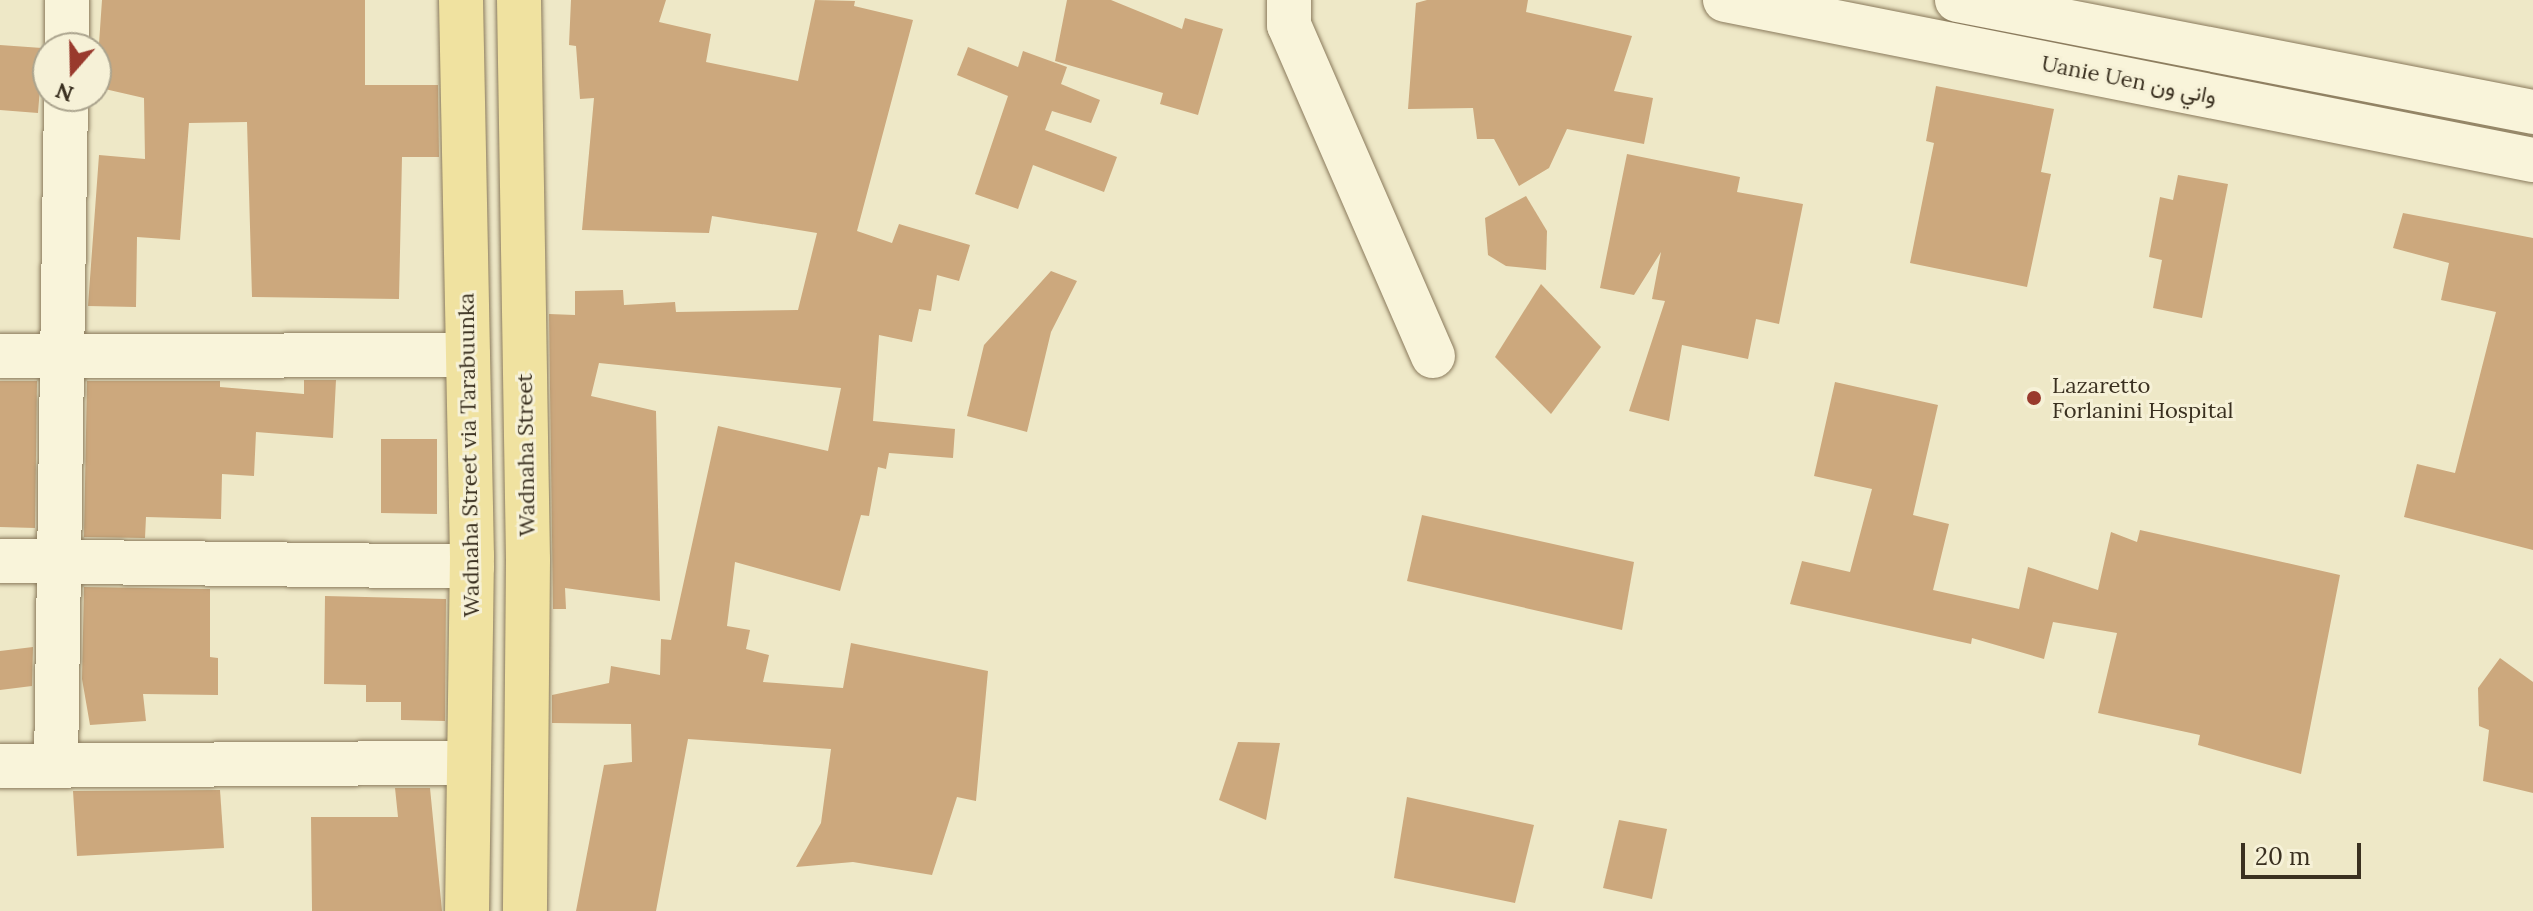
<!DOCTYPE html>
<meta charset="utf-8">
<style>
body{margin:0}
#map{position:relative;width:2533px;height:911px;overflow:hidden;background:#eee8c7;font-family:Lora,Vazirmatn,serif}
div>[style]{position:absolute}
.building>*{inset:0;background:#cca87d}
.roads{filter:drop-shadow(0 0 2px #8a7a5c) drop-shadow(0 0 2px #8a7a5c)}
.minor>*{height:44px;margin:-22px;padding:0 22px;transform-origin:22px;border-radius:22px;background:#f9f4da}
.major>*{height:44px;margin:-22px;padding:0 22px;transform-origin:22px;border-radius:22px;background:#f0e2a0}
.dots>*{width:22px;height:22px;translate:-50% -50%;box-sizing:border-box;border:4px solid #f6f1d7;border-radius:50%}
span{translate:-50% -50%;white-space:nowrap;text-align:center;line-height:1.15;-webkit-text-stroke:6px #f6f1d7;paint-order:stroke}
.street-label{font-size:22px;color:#3a3020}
.poi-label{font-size:22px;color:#3a3020}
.left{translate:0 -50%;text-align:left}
.north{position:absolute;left:32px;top:32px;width:80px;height:80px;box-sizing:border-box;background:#f6f1d7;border:2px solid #aba48e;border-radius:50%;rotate:200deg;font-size:22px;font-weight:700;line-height:32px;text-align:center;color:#3a3020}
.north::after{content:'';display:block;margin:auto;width:28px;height:36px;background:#993a2d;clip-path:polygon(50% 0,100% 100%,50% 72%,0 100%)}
.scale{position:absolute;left:2241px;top:843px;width:120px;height:36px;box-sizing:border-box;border:4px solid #3a3020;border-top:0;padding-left:10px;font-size:24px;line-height:28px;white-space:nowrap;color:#3a3020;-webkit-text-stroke:6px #f6f1d7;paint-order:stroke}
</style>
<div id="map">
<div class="building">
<i style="clip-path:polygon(102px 0,365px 0,365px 85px,438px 85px,439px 157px,402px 157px,399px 299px,252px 297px,247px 122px,189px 123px,180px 240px,137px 237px,136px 307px,88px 306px,99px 155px,145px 159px,144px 98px,96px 87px)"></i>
<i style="clip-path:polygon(571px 0,666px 0,659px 22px,711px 34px,706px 62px,798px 81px,815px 0,855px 1px,854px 6px,913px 20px,857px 231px,892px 243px,899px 224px,970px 245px,959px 281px,937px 275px,931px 311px,919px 309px,912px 342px,879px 335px,873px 421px,955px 429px,953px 458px,889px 453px,886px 469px,878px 467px,869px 516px,861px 515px,840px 591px,735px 562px,727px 626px,750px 630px,746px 649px,769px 655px,763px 682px,843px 688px,851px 643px,988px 671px,976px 801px,957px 797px,932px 875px,853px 862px,796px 867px,821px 823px,831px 749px,688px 739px,656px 911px,576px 911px,604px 765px,632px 762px,631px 724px,552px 723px,552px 695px,609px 683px,611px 666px,660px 675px,661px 639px,671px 640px,718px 426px,828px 451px,841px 388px,599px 363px,591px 396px,656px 411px,660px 601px,565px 588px,566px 609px,553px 609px,549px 314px,575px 315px,575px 291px,623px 290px,624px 305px,675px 302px,676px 312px,798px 310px,817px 233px,712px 216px,709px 233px,582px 230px,594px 98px,580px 99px,576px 46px,569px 45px)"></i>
<i style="clip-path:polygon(1067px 0,1111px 0,1182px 29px,1185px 18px,1223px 29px,1198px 115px,1160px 104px,1163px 93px,1055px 61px)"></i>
<i style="clip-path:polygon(1427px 0,1528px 0,1526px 12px,1632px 36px,1614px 91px,1653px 98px,1644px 144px,1567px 129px,1549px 168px,1519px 186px,1494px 139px,1477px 139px,1473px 108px,1408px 109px,1416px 3px)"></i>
<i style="clip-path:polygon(0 45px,42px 48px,48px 76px,41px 75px,38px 113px,0 110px)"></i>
<i style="clip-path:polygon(968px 47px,1018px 67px,1023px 51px,1067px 67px,1061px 84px,1100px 100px,1091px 123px,1052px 111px,1045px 130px,1117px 157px,1104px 192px,1033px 165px,1018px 209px,975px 194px,1008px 96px,957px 75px)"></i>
<i style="clip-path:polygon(1936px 86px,2054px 109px,2041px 172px,2051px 174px,2027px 287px,1910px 263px,1934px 143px,1926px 141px)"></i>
<i style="clip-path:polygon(1627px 154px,1740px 177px,1737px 192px,1803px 204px,1779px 324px,1756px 319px,1748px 359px,1682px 345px,1669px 421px,1629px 411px,1665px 301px,1652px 299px,1661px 252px,1634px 295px,1600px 288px)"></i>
<i style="clip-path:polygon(2178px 175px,2228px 184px,2202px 318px,2153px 308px,2162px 260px,2149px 257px,2160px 197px,2173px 200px)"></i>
<i style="clip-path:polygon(1526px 196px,1547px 231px,1546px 270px,1506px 266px,1488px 255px,1485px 218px)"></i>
<i style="clip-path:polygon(2403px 213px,2533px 238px,2533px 550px,2404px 517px,2417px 464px,2455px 473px,2496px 312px,2441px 300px,2449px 263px,2393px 248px)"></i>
<i style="clip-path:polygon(1051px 271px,1077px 281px,1051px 332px,1027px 432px,967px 416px,984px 345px)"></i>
<i style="clip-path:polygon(1541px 284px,1601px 347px,1551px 414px,1495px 357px)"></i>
<i style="clip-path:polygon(304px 380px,336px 380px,333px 438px,256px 432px,254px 476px,222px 474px,221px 519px,146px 517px,145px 538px,84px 537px,87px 381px,220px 381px,220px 387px,304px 394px)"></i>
<i style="clip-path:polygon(0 381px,37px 381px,35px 528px,0 527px)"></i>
<i style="clip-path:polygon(1835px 382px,1938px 405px,1913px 515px,1949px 524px,1933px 590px,2019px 609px,2028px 567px,2098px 590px,2111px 532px,2137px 542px,2140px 530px,2340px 575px,2301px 774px,2198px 745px,2200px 735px,2098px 713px,2117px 633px,2053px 622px,2044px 659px,1972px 638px,1971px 644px,1790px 604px,1802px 561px,1850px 572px,1872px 489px,1814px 476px)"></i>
<i style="clip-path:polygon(381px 439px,437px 439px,437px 514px,381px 513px)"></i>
<i style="clip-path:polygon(1422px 515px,1634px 562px,1622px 630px,1407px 581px)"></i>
<i style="clip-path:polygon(84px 587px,210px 589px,210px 657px,218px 658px,218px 695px,143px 694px,146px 721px,90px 725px,82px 679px)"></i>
<i style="clip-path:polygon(325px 596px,446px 599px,445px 721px,401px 720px,401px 702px,366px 702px,366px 685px,324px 684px)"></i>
<i style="clip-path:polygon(33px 647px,32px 686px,0 690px,0 651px)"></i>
<i style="clip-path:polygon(2500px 658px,2533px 682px,2533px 793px,2483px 781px,2489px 730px,2479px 726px,2478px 688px)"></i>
<i style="clip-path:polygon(1238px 742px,1280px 743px,1266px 820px,1219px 800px)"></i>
<i style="clip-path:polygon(395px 788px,430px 788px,442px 911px,312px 911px,311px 817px,398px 817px)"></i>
<i style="clip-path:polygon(220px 790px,224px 848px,77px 856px,73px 791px)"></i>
<i style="clip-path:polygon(1407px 797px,1534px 825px,1515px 903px,1394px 878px)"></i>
<i style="clip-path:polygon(1619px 820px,1667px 829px,1652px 899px,1603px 888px)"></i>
</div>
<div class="roads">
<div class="minor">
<i style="left:1289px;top:0;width:25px;rotate:90deg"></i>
<i style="left:1289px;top:25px;width:361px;rotate:66.5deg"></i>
<i style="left:1725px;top:0;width:824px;rotate:11.2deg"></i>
<i style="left:1957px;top:0;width:587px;rotate:11deg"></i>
<i style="left:67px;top:48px;width:48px;rotate:-90deg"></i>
<i style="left:0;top:356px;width:468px;rotate:-0.1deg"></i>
<i style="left:0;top:561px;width:472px;rotate:0.7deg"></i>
<i style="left:56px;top:765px;width:669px;rotate:-89.14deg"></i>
<i style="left:0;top:766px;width:468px;rotate:-0.4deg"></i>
</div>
<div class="major">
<i style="left:461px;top:0;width:556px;rotate:88.87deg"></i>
<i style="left:472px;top:556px;width:355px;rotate:90.8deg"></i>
<i style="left:519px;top:0;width:560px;rotate:89.08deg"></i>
<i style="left:528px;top:560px;width:351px;rotate:90.5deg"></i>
</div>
</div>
<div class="dots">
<i style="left:2034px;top:398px;background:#993a2d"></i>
</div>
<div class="street-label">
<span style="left:2129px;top:80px;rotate:11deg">Uanie Uen واني ون</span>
<span style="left:469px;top:455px;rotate:-91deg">Wadnaha Street via Tarabuunka</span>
<span style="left:526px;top:455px;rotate:-91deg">Wadnaha Street</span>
</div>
<div class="poi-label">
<span class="left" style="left:2052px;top:398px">Lazaretto<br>Forlanini Hospital</span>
</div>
<div class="north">N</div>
<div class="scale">20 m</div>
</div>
